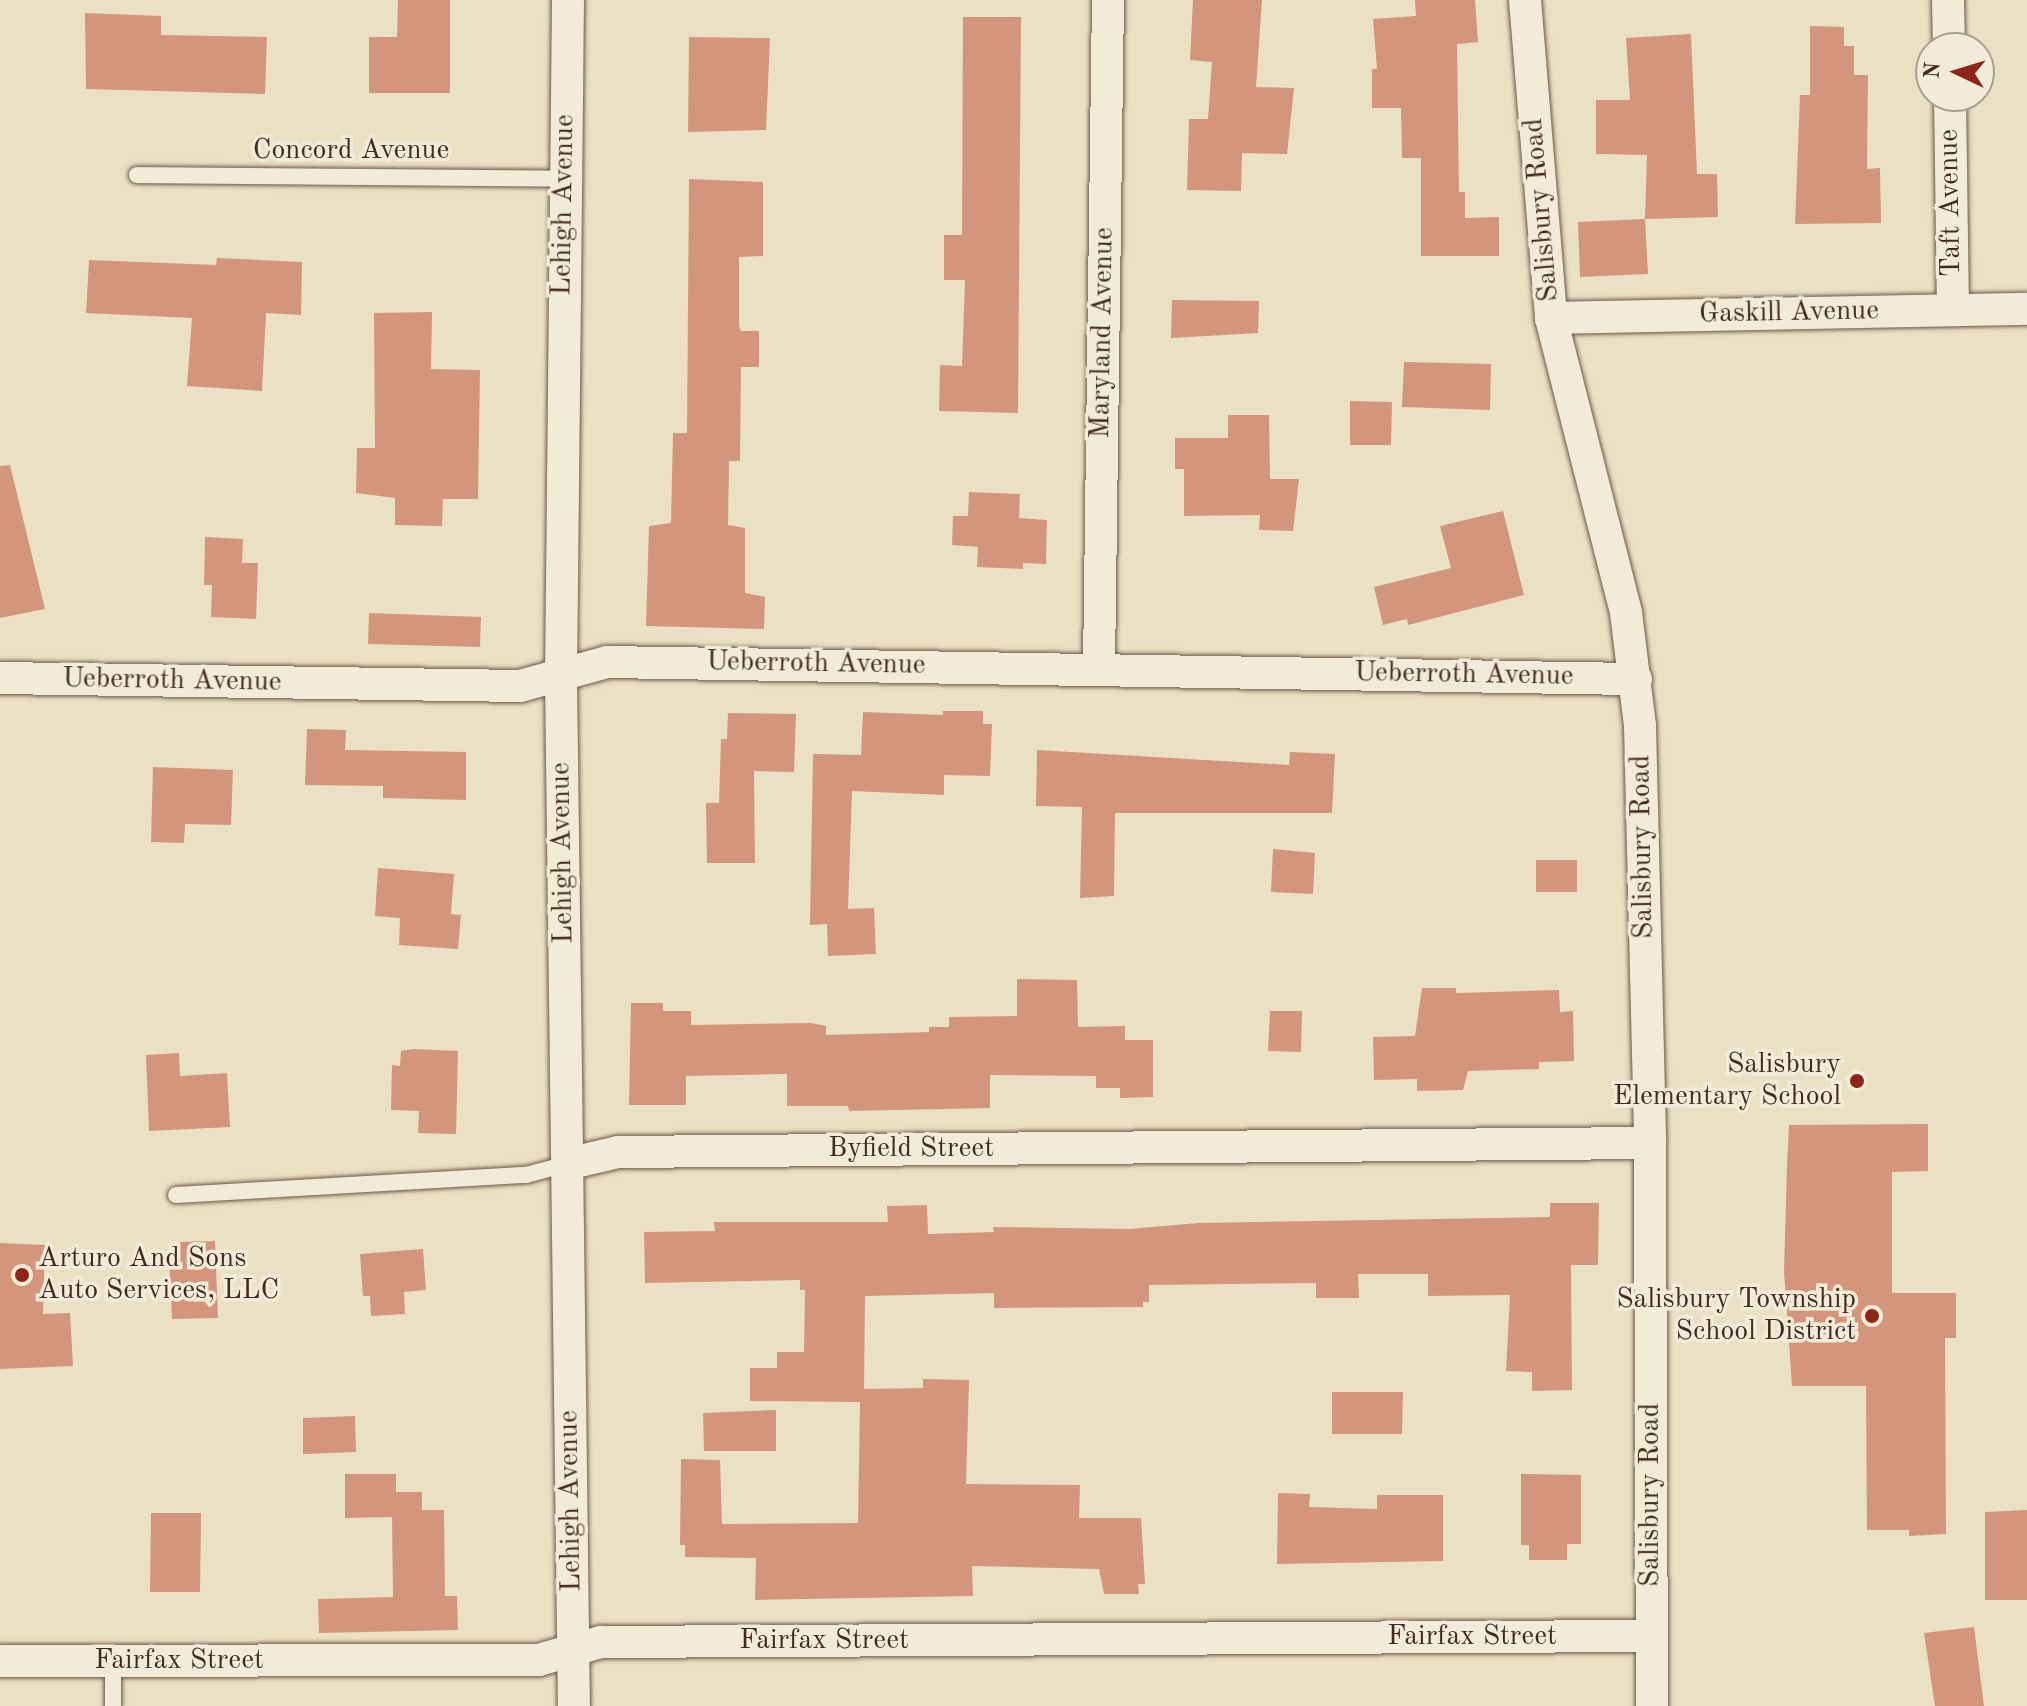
<!DOCTYPE html>
<style>
body{margin:0}
#map{position:relative;width:2027px;height:1706px;overflow:hidden;background:#eae0c3;font-family:"Old Standard TT",serif}
div>[style]{position:absolute}
.building>*{inset:0;background:#d3967c}
.roads{filter:drop-shadow(0 0 2px #6d5845) drop-shadow(0 0 2px #6d5845)}
.service>*{height:16px;margin:-8px;padding:0 8px;transform-origin:8px;border-radius:8px;background:#f1ebd8}
.minor>*{height:32px;margin:-16px;padding:0 16px;transform-origin:16px;border-radius:16px;background:#f1ebd8}
.dots>*{width:22px;height:22px;translate:-50% -50%;box-sizing:border-box;border:4px solid #f1ebd8;border-radius:50%}
span{translate:-50% -50%;white-space:nowrap;text-align:center;line-height:1.15;-webkit-text-stroke:7px #f1ebd8;paint-order:stroke}
.street-label{font-size:28px;color:#432b1b}
.poi-label{font-size:28px;color:#432b1b}
.right{translate:-100% -50%;text-align:right}
.left{translate:0 -50%;text-align:left}
.north{position:absolute;left:1915px;top:32px;width:80px;height:80px;box-sizing:border-box;background:#f1ebd8;border:2px solid #ab9e8c;border-radius:50%;rotate:274deg;font-size:22px;font-weight:700;line-height:32px;text-align:center;color:#432b1b}
.north::after{content:'';display:block;margin:auto;width:28px;height:36px;background:#8f2418;clip-path:polygon(50% 0,100% 100%,50% 72%,0 100%)}
</style>
<div id="map">
<div class="building">
<i style="clip-path:polygon(398px 0,450px 0,450px 93px,369px 93px,369px 37px,397px 37px)"></i>
<i style="clip-path:polygon(1193px 0,1262px 0,1256px 87px,1294px 88px,1287px 154px,1242px 153px,1241px 191px,1187px 190px,1189px 119px,1208px 119px,1212px 62px,1190px 60px)"></i>
<i style="clip-path:polygon(1415px 0,1475px 0,1478px 42px,1457px 44px,1459px 192px,1465px 192px,1465px 218px,1499px 217px,1499px 256px,1421px 256px,1421px 158px,1402px 158px,1401px 108px,1372px 108px,1372px 69px,1377px 69px,1373px 19px,1416px 16px)"></i>
<i style="clip-path:polygon(85px 13px,161px 16px,161px 35px,267px 37px,265px 94px,86px 89px)"></i>
<i style="clip-path:polygon(963px 17px,1021px 17px,1018px 413px,939px 411px,940px 365px,962px 366px,965px 280px,944px 280px,944px 235px,962px 235px)"></i>
<i style="clip-path:polygon(1810px 26px,1844px 27px,1844px 46px,1854px 46px,1854px 75px,1868px 75px,1867px 169px,1880px 168px,1881px 223px,1795px 224px,1800px 95px,1810px 95px)"></i>
<i style="clip-path:polygon(1691px 34px,1697px 174px,1717px 174px,1718px 217px,1645px 219px,1648px 274px,1580px 277px,1578px 222px,1645px 219px,1647px 155px,1596px 154px,1596px 100px,1630px 100px,1626px 38px)"></i>
<i style="clip-path:polygon(689px 37px,770px 38px,766px 130px,688px 132px)"></i>
<i style="clip-path:polygon(689px 179px,763px 182px,763px 256px,739px 257px,739px 326px,741px 331px,759px 331px,759px 367px,741px 367px,740px 461px,729px 461px,728px 525px,745px 528px,745px 593px,765px 597px,764px 629px,646px 626px,649px 526px,671px 523px,673px 433px,687px 433px)"></i>
<i style="clip-path:polygon(217px 258px,302px 262px,301px 315px,266px 313px,262px 391px,187px 386px,192px 318px,86px 313px,89px 260px,216px 265px)"></i>
<i style="clip-path:polygon(1172px 300px,1259px 301px,1258px 333px,1171px 338px)"></i>
<i style="clip-path:polygon(432px 312px,431px 369px,480px 370px,478px 499px,443px 499px,442px 526px,395px 525px,395px 498px,356px 493px,357px 448px,375px 448px,374px 313px)"></i>
<i style="clip-path:polygon(1404px 362px,1491px 364px,1490px 410px,1402px 407px)"></i>
<i style="clip-path:polygon(1350px 401px,1392px 402px,1391px 445px,1350px 445px)"></i>
<i style="clip-path:polygon(1228px 415px,1269px 415px,1270px 479px,1299px 479px,1293px 531px,1259px 530px,1260px 515px,1184px 516px,1184px 469px,1175px 469px,1175px 438px,1228px 438px)"></i>
<i style="clip-path:polygon(10px 465px,45px 609px,0 618px,0 466px)"></i>
<i style="clip-path:polygon(969px 492px,1020px 494px,1019px 518px,1047px 520px,1046px 564px,1023px 563px,1023px 569px,977px 567px,978px 547px,952px 545px,953px 516px,968px 516px)"></i>
<i style="clip-path:polygon(1503px 511px,1524px 595px,1408px 625px,1407px 619px,1383px 625px,1374px 587px,1451px 568px,1440px 526px)"></i>
<i style="clip-path:polygon(205px 537px,243px 539px,242px 563px,258px 563px,256px 619px,211px 617px,212px 585px,204px 585px)"></i>
<i style="clip-path:polygon(369px 613px,481px 617px,480px 647px,368px 644px)"></i>
<i style="clip-path:polygon(943px 711px,983px 711px,983px 724px,992px 724px,990px 776px,944px 775px,944px 795px,852px 791px,848px 909px,874px 908px,876px 954px,828px 956px,827px 924px,810px 925px,813px 754px,861px 755px,863px 712px,943px 715px)"></i>
<i style="clip-path:polygon(728px 713px,796px 714px,794px 772px,754px 771px,755px 863px,707px 863px,706px 803px,719px 803px,721px 739px,727px 739px)"></i>
<i style="clip-path:polygon(307px 729px,346px 730px,345px 750px,466px 752px,466px 800px,383px 798px,383px 786px,305px 785px)"></i>
<i style="clip-path:polygon(1037px 750px,1289px 765px,1290px 752px,1335px 754px,1332px 813px,1115px 813px,1114px 896px,1080px 898px,1082px 807px,1036px 806px)"></i>
<i style="clip-path:polygon(153px 767px,233px 770px,231px 825px,185px 824px,184px 843px,151px 842px)"></i>
<i style="clip-path:polygon(1273px 849px,1315px 853px,1313px 894px,1271px 892px)"></i>
<i style="clip-path:polygon(1536px 860px,1577px 860px,1577px 892px,1536px 892px)"></i>
<i style="clip-path:polygon(378px 868px,454px 874px,451px 914px,461px 915px,458px 949px,399px 945px,400px 918px,375px 916px)"></i>
<i style="clip-path:polygon(1017px 979px,1077px 980px,1078px 1027px,1125px 1026px,1125px 1040px,1153px 1040px,1153px 1097px,1120px 1098px,1120px 1088px,1096px 1088px,1096px 1076px,990px 1075px,990px 1108px,849px 1111px,848px 1106px,787px 1106px,787px 1074px,686px 1076px,686px 1105px,629px 1105px,631px 1003px,663px 1003px,663px 1011px,691px 1011px,691px 1025px,811px 1023px,826px 1026px,826px 1035px,929px 1032px,929px 1027px,949px 1027px,949px 1017px,1017px 1016px)"></i>
<i style="clip-path:polygon(1422px 988px,1456px 988px,1456px 993px,1559px 990px,1560px 1012px,1573px 1011px,1574px 1061px,1539px 1062px,1539px 1069px,1468px 1071px,1463px 1090px,1417px 1091px,1417px 1079px,1374px 1080px,1373px 1037px,1415px 1036px)"></i>
<i style="clip-path:polygon(1270px 1011px,1302px 1011px,1301px 1052px,1268px 1051px)"></i>
<i style="clip-path:polygon(414px 1049px,458px 1051px,456px 1134px,418px 1133px,419px 1111px,391px 1110px,392px 1065px,400px 1066px,401px 1051px)"></i>
<i style="clip-path:polygon(179px 1053px,180px 1076px,227px 1073px,230px 1127px,149px 1131px,146px 1055px)"></i>
<i style="clip-path:polygon(1928px 1124px,1928px 1171px,1892px 1172px,1892px 1293px,1956px 1293px,1956px 1338px,1945px 1338px,1946px 1534px,1909px 1536px,1909px 1530px,1867px 1530px,1866px 1386px,1792px 1386px,1784px 1271px,1787px 1165px,1789px 1125px)"></i>
<i style="clip-path:polygon(1550px 1203px,1599px 1203px,1598px 1265px,1571px 1265px,1572px 1390px,1532px 1391px,1532px 1372px,1506px 1371px,1510px 1295px,1428px 1296px,1428px 1274px,1358px 1274px,1359px 1298px,1316px 1298px,1316px 1283px,1149px 1285px,1149px 1302px,1143px 1302px,1143px 1307px,994px 1308px,994px 1293px,865px 1296px,864px 1389px,923px 1388px,923px 1379px,969px 1380px,966px 1484px,1080px 1485px,1079px 1518px,1141px 1518px,1145px 1584px,1138px 1584px,1139px 1594px,1104px 1594px,1099px 1569px,972px 1566px,973px 1596px,755px 1600px,756px 1558px,685px 1557px,685px 1545px,680px 1545px,681px 1459px,720px 1460px,722px 1524px,858px 1523px,860px 1402px,750px 1401px,750px 1368px,777px 1368px,777px 1352px,804px 1352px,805px 1290px,800px 1290px,800px 1280px,645px 1283px,644px 1232px,715px 1231px,714px 1222px,888px 1222px,887px 1206px,927px 1205px,928px 1234px,994px 1232px,993px 1227px,1130px 1229px,1198px 1223px,1550px 1217px)"></i>
<i style="clip-path:polygon(215px 1241px,218px 1318px,172px 1319px,169px 1257px,180px 1256px,180px 1242px)"></i>
<i style="clip-path:polygon(0 1243px,45px 1245px,43px 1314px,70px 1313px,73px 1366px,0 1369px)"></i>
<i style="clip-path:polygon(423px 1249px,426px 1290px,404px 1292px,405px 1314px,371px 1316px,370px 1296px,363px 1296px,360px 1254px)"></i>
<i style="clip-path:polygon(1332px 1392px,1403px 1392px,1402px 1434px,1332px 1434px)"></i>
<i style="clip-path:polygon(776px 1410px,776px 1451px,704px 1451px,703px 1413px)"></i>
<i style="clip-path:polygon(355px 1416px,356px 1452px,303px 1454px,303px 1418px)"></i>
<i style="clip-path:polygon(345px 1474px,396px 1474px,396px 1492px,422px 1492px,422px 1510px,444px 1510px,445px 1596px,457px 1596px,458px 1630px,319px 1633px,318px 1599px,393px 1597px,392px 1517px,345px 1518px)"></i>
<i style="clip-path:polygon(1521px 1474px,1581px 1475px,1581px 1544px,1567px 1544px,1567px 1560px,1529px 1560px,1529px 1545px,1521px 1545px)"></i>
<i style="clip-path:polygon(1278px 1493px,1310px 1494px,1309px 1507px,1377px 1509px,1377px 1495px,1443px 1495px,1443px 1561px,1277px 1564px)"></i>
<i style="clip-path:polygon(2027px 1510px,2027px 1600px,1985px 1600px,1985px 1512px)"></i>
<i style="clip-path:polygon(151px 1513px,201px 1513px,200px 1592px,150px 1592px)"></i>
<i style="clip-path:polygon(1974px 1627px,1984px 1706px,1935px 1706px,1924px 1633px)"></i>
</div>
<div class="roads">
<div class="service">
<i style="left:137px;top:175px;width:427px;rotate:0.5deg"></i>
<i style="left:176px;top:1195px;width:351px;rotate:-3.3deg"></i>
<i style="left:526px;top:1175px;width:42px;rotate:-15deg"></i>
<i style="left:113px;top:1661px;width:45px;rotate:90deg"></i>
</div>
<div class="minor">
<i style="left:568px;top:0;width:677px;rotate:90.59deg"></i>
<i style="left:561px;top:677px;width:1029px;rotate:89.28deg"></i>
<i style="left:1525px;top:0;width:319px;rotate:85.3deg"></i>
<i style="left:1551px;top:318px;width:304px;rotate:75.7deg"></i>
<i style="left:1626px;top:613px;width:114px;rotate:82.9deg"></i>
<i style="left:1640px;top:726px;width:417px;rotate:88.6deg"></i>
<i style="left:1650px;top:1143px;width:563px;rotate:89.8deg"></i>
<i style="left:1948px;top:0;width:48px;rotate:88.8deg"></i>
<i style="left:1950px;top:96px;width:214px;rotate:89.2deg"></i>
<i style="left:1551px;top:318px;width:476px;rotate:-1.1deg"></i>
<i style="left:1099px;top:667px;width:667px;rotate:-89.23deg"></i>
<i style="left:0;top:678px;width:520px;rotate:0.88deg"></i>
<i style="left:520px;top:686px;width:90px;rotate:-15.4deg"></i>
<i style="left:607px;top:662px;width:1029px;rotate:0.95deg"></i>
<i style="left:567px;top:1164px;width:52px;rotate:-13.2deg"></i>
<i style="left:618px;top:1152px;width:1032px;rotate:-0.5deg"></i>
<i style="left:0;top:1661px;width:539px;rotate:-0.11deg"></i>
<i style="left:539px;top:1660px;width:65px;rotate:-16.2deg"></i>
<i style="left:601px;top:1642px;width:1050px;rotate:-0.33deg"></i>
</div>
</div>
<div class="dots">
<i style="left:1857px;top:1081px;background:#8f2418"></i>
<i style="left:22px;top:1275px;background:#8f2418"></i>
<i style="left:1872px;top:1316px;background:#8f2418"></i>
</div>
<div class="street-label">
<span style="left:351px;top:151px">Concord Avenue</span>
<span style="left:1951px;top:203px;rotate:-91deg">Taft Avenue</span>
<span style="left:564px;top:205px;rotate:-89deg">Lehigh Avenue</span>
<span style="left:1542px;top:210px;rotate:-95deg">Salisbury Road</span>
<span style="left:1789px;top:313px;rotate:-1deg">Gaskill Avenue</span>
<span style="left:1103px;top:333px;rotate:-89deg">Maryland Avenue</span>
<span style="left:816px;top:664px;rotate:1deg">Ueberroth Avenue</span>
<span style="left:1464px;top:675px;rotate:1deg">Ueberroth Avenue</span>
<span style="left:172px;top:681px;rotate:1deg">Ueberroth Avenue</span>
<span style="left:1643px;top:847px;rotate:-91deg">Salisbury Road</span>
<span style="left:563px;top:853px;rotate:-91deg">Lehigh Avenue</span>
<span style="left:911px;top:1149px">Byfield Street</span>
<span style="left:1651px;top:1495px;rotate:-90deg">Salisbury Road</span>
<span style="left:571px;top:1501px;rotate:-91deg">Lehigh Avenue</span>
<span style="left:1472px;top:1637px">Fairfax Street</span>
<span style="left:824px;top:1641px">Fairfax Street</span>
<span style="left:179px;top:1661px">Fairfax Street</span>
</div>
<div class="poi-label">
<span class="right" style="left:1841px;top:1081px">Salisbury<br>Elementary School</span>
<span class="left" style="left:38px;top:1275px">Arturo And Sons<br>Auto Services, LLC</span>
<span class="right" style="left:1856px;top:1316px">Salisbury Township<br>School District</span>
</div>
<div class="north">N</div>
</div>
